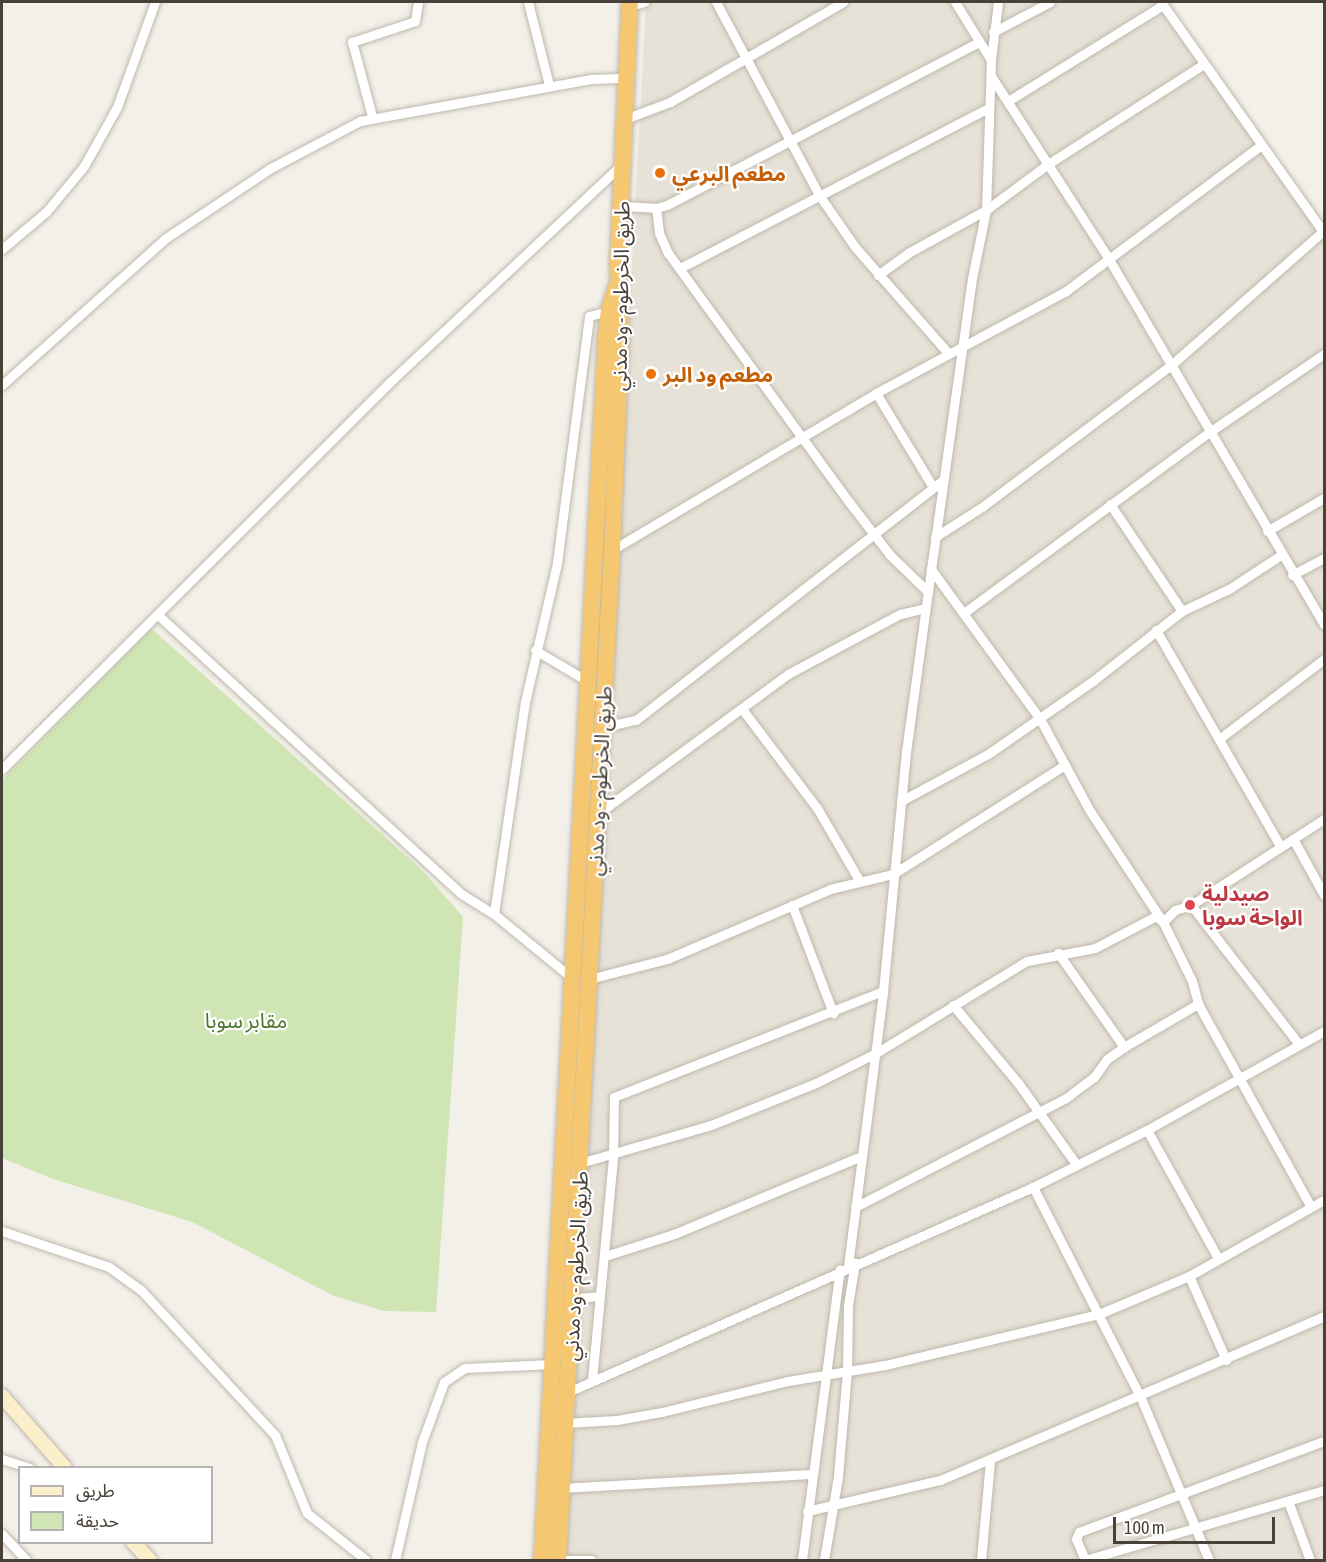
<!DOCTYPE html>
<meta charset="utf-8">
<style>
body{margin:0}
#map{position:relative;width:1326px;height:1562px;overflow:hidden;background:#f3f0e9;font-family:"Asap Condensed","Noto Sans Arabic",sans-serif}
div>[style]{position:absolute}
.residential>*{inset:0;background:#e7e2d7}
.green>*{inset:0;background:#d0e5b4}
.roads{filter:drop-shadow(0 0 2px #bfb8ac) drop-shadow(0 0 2px #bfb8ac)}
.street>*{height:9px;margin:-4.5px;padding:0 4.5px;transform-origin:4.5px;border-radius:4.5px;background:#fff}
.secondary>*{height:14px;margin:-7px;padding:0 7px;transform-origin:7px;border-radius:7px;background:#fcefcb}
.highway>*{height:16px;margin:-8px;padding:0 8px;transform-origin:8px;border-radius:8px;background:#f6c771}
.dots>*{width:16px;height:16px;translate:-50% -50%;box-sizing:border-box;border:3px solid #fff;border-radius:50%}
span{translate:-50% -50%;white-space:nowrap;text-align:center;line-height:1.15;-webkit-text-stroke:4.5px #fff;paint-order:stroke}
.food-label{font-size:21px;color:#c56008;font-weight:700}
.left{translate:0 -50%;text-align:left}
.street-label{font-size:21px;color:#474138}
.health-label{font-size:21px;color:#be3a42;font-weight:700}
.park-label{font-size:21px;color:#4a762e}
.frame{position:absolute;inset:0;border:3px solid #474138;pointer-events:none}
.legend{position:absolute;left:18px;top:1466px;width:195px;height:78px;box-sizing:border-box;background:#fff;border:2px solid #b5b3af;margin:0;padding:8px 10px;list-style:none;font-size:18px;color:#474138}
.legend li{display:flex;align-items:center;gap:12px;height:30px}
.legend b{width:30px;border:2px solid #b5b3af}
.scale{position:absolute;left:1113px;top:1517px;width:162px;height:27px;box-sizing:border-box;border:3px solid #474138;border-top:0;padding-left:8px;font-size:18px;line-height:21px;white-space:nowrap;color:#474138;-webkit-text-stroke:4px #fff;paint-order:stroke}
</style>
<div id="map">
<div class="residential">
<i style="clip-path:polygon(646px 2px,1157px 2px,1324px 240px,1324px 1560px,563px 1560px)"></i>
</div>
<div class="green">
<i style="clip-path:polygon(152px 629px,423px 871px,463px 917px,436px 1312px,384px 1311px,334px 1296px,192px 1222px,53px 1179px,2px 1158px,2px 780px)"></i>
</div>
<div class="roads">
<div class="street">
<i style="left:528px;top:2px;width:86px;rotate:75.8deg"></i>
<i style="left:716px;top:2px;width:219px;rotate:61.9deg"></i>
<i style="left:819px;top:195px;width:63px;rotate:55.3deg"></i>
<i style="left:855px;top:247px;width:141px;rotate:48.7deg"></i>
<i style="left:955px;top:2px;width:68px;rotate:58.2deg"></i>
<i style="left:998px;top:2px;width:58px;rotate:96.9deg"></i>
<i style="left:991px;top:60px;width:150px;rotate:91.9deg"></i>
<i style="left:986px;top:210px;width:69px;rotate:101.6deg"></i>
<i style="left:972px;top:278px;width:294px;rotate:98deg"></i>
<i style="left:931px;top:569px;width:185px;rotate:54deg"></i>
<i style="left:1040px;top:719px;width:105px;rotate:61.5deg"></i>
<i style="left:1090px;top:811px;width:133px;rotate:56.7deg"></i>
<i style="left:1163px;top:922px;width:66px;rotate:63.8deg"></i>
<i style="left:1192px;top:981px;width:24px;rotate:75deg"></i>
<i style="left:1198px;top:1004px;width:232px;rotate:60.9deg"></i>
<i style="left:1161px;top:2px;width:283px;rotate:54.8deg"></i>
<i style="left:630px;top:6px;width:15px;rotate:-16deg"></i>
<i style="left:993px;top:32px;width:64px;rotate:-27.8deg"></i>
<i style="left:991px;top:76px;width:220px;rotate:57.2deg"></i>
<i style="left:1110px;top:261px;width:422px;rotate:59.5deg"></i>
<i style="left:1008px;top:101px;width:182px;rotate:-31.8deg"></i>
<i style="left:372px;top:116px;width:77px;rotate:-105.1deg"></i>
<i style="left:352px;top:42px;width:66px;rotate:-18.4deg"></i>
<i style="left:415px;top:21px;width:19px;rotate:-81deg"></i>
<i style="left:625px;top:119px;width:48px;rotate:-20.7deg"></i>
<i style="left:670px;top:102px;width:200px;rotate:-30deg"></i>
<i style="left:621px;top:206px;width:35px;rotate:3deg"></i>
<i style="left:656px;top:208px;width:11px;rotate:-15deg"></i>
<i style="left:667px;top:205px;width:352px;rotate:-27.6deg"></i>
<i style="left:656px;top:208px;width:25px;rotate:83deg"></i>
<i style="left:659px;top:233px;width:22px;rotate:66deg"></i>
<i style="left:668px;top:253px;width:308px;rotate:54deg"></i>
<i style="left:849px;top:502px;width:67px;rotate:52.3deg"></i>
<i style="left:890px;top:555px;width:52px;rotate:44.2deg"></i>
<i style="left:2px;top:249px;width:57px;rotate:-40.1deg"></i>
<i style="left:46px;top:212px;width:60px;rotate:-50.4deg"></i>
<i style="left:84px;top:166px;width:68px;rotate:-60.8deg"></i>
<i style="left:117px;top:107px;width:112px;rotate:-70.1deg"></i>
<i style="left:680px;top:268px;width:348px;rotate:-27.4deg"></i>
<i style="left:878px;top:275px;width:37px;rotate:-36deg"></i>
<i style="left:908px;top:253px;width:89px;rotate:-28.9deg"></i>
<i style="left:986px;top:210px;width:77px;rotate:-36.6deg"></i>
<i style="left:1048px;top:164px;width:185px;rotate:-32.7deg"></i>
<i style="left:2px;top:385px;width:220px;rotate:-41.9deg"></i>
<i style="left:166px;top:238px;width:126px;rotate:-33.7deg"></i>
<i style="left:271px;top:168px;width:101px;rotate:-27.8deg"></i>
<i style="left:360px;top:121px;width:235px;rotate:-10.3deg"></i>
<i style="left:591px;top:79px;width:36px;rotate:-2deg"></i>
<i style="left:876px;top:393px;width:110px;rotate:58.8deg"></i>
<i style="left:1110px;top:504px;width:129px;rotate:56.1deg"></i>
<i style="left:1267px;top:531px;width:66px;rotate:-30.1deg"></i>
<i style="left:935px;top:537px;width:56px;rotate:-32.6deg"></i>
<i style="left:982px;top:507px;width:235px;rotate:-36.9deg"></i>
<i style="left:1170px;top:366px;width:204px;rotate:-41.4deg"></i>
<i style="left:612px;top:550px;width:307px;rotate:-30.7deg"></i>
<i style="left:876px;top:393px;width:216px;rotate:-28.2deg"></i>
<i style="left:1066px;top:291px;width:242px;rotate:-36.8deg"></i>
<i style="left:1292px;top:575px;width:36px;rotate:-28deg"></i>
<i style="left:965px;top:612px;width:302px;rotate:-36.4deg"></i>
<i style="left:1208px;top:433px;width:140px;rotate:-34.3deg"></i>
<i style="left:158px;top:615px;width:410px;rotate:42.6deg"></i>
<i style="left:460px;top:893px;width:40px;rotate:32deg"></i>
<i style="left:494px;top:914px;width:101px;rotate:39.4deg"></i>
<i style="left:1156px;top:630px;width:250px;rotate:60.1deg"></i>
<i style="left:535px;top:650px;width:63px;rotate:30.7deg"></i>
<i style="left:742px;top:709px;width:124px;rotate:52.9deg"></i>
<i style="left:817px;top:808px;width:83px;rotate:59.7deg"></i>
<i style="left:600px;top:728px;width:37px;rotate:-13deg"></i>
<i style="left:636px;top:720px;width:390px;rotate:-38deg"></i>
<i style="left:1219px;top:739px;width:132px;rotate:-37.3deg"></i>
<i style="left:2px;top:769px;width:548px;rotate:-44.93deg"></i>
<i style="left:390px;top:382px;width:320px;rotate:-43.2deg"></i>
<i style="left:901px;top:801px;width:99px;rotate:-28.4deg"></i>
<i style="left:988px;top:754px;width:129px;rotate:-34.9deg"></i>
<i style="left:1094px;top:680px;width:112px;rotate:-38.1deg"></i>
<i style="left:1182px;top:611px;width:52px;rotate:-25.1deg"></i>
<i style="left:1229px;top:589px;width:62px;rotate:-33.2deg"></i>
<i style="left:599px;top:813px;width:235px;rotate:-36.3deg"></i>
<i style="left:788px;top:674px;width:127px;rotate:-28.2deg"></i>
<i style="left:900px;top:614px;width:26px;rotate:-13deg"></i>
<i style="left:1293px;top:839px;width:64px;rotate:61deg"></i>
<i style="left:792px;top:905px;width:116px;rotate:69.2deg"></i>
<i style="left:1191px;top:905px;width:176px;rotate:52.2deg"></i>
<i style="left:494px;top:914px;width:214px;rotate:-81.7deg"></i>
<i style="left:525px;top:702px;width:143px;rotate:-77deg"></i>
<i style="left:557px;top:563px;width:249px;rotate:-82.6deg"></i>
<i style="left:589px;top:316px;width:24px;rotate:-15deg"></i>
<i style="left:1058px;top:953px;width:115px;rotate:54.9deg"></i>
<i style="left:589px;top:979px;width:81px;rotate:-14.4deg"></i>
<i style="left:667px;top:959px;width:177px;rotate:-23.2deg"></i>
<i style="left:830px;top:889px;width:65px;rotate:-13.4deg"></i>
<i style="left:893px;top:874px;width:201px;rotate:-32.4deg"></i>
<i style="left:953px;top:1005px;width:102px;rotate:50.2deg"></i>
<i style="left:1018px;top:1083px;width:101px;rotate:54.3deg"></i>
<i style="left:1147px;top:1130px;width:146px;rotate:61deg"></i>
<i style="left:580px;top:1163px;width:136px;rotate:-16.2deg"></i>
<i style="left:711px;top:1125px;width:113px;rotate:-21.8deg"></i>
<i style="left:816px;top:1083px;width:67px;rotate:-26.6deg"></i>
<i style="left:876px;top:1053px;width:177px;rotate:-31.4deg"></i>
<i style="left:1027px;top:961px;width:69px;rotate:-10.8deg"></i>
<i style="left:1095px;top:948px;width:69px;rotate:-27.7deg"></i>
<i style="left:1156px;top:916px;width:9px;rotate:41deg"></i>
<i style="left:1163px;top:922px;width:17px;rotate:-45deg"></i>
<i style="left:1175px;top:910px;width:17px;rotate:-17deg"></i>
<i style="left:1191px;top:905px;width:158px;rotate:-32.9deg"></i>
<i style="left:1033px;top:1187px;width:235px;rotate:62.9deg"></i>
<i style="left:1140px;top:1396px;width:178px;rotate:67.2deg"></i>
<i style="left:855px;top:1207px;width:237px;rotate:-27.3deg"></i>
<i style="left:1066px;top:1098px;width:35px;rotate:-37deg"></i>
<i style="left:1094px;top:1077px;width:22px;rotate:-54deg"></i>
<i style="left:1107px;top:1059px;width:21px;rotate:-35deg"></i>
<i style="left:1124px;top:1047px;width:86px;rotate:-30.2deg"></i>
<i style="left:2px;top:1231px;width:113px;rotate:18.6deg"></i>
<i style="left:109px;top:1267px;width:39px;rotate:36deg"></i>
<i style="left:141px;top:1290px;width:197px;rotate:47.3deg"></i>
<i style="left:275px;top:1435px;width:84px;rotate:67.7deg"></i>
<i style="left:307px;top:1513px;width:75px;rotate:38.5deg"></i>
<i style="left:605px;top:1256px;width:72px;rotate:-17.7deg"></i>
<i style="left:674px;top:1234px;width:203px;rotate:-22.6deg"></i>
<i style="left:848px;top:1266px;width:277px;rotate:-82.7deg"></i>
<i style="left:883px;top:991px;width:240px;rotate:-84.5deg"></i>
<i style="left:906px;top:752px;width:185px;rotate:-82.2deg"></i>
<i style="left:1189px;top:1276px;width:92px;rotate:66.2deg"></i>
<i style="left:573px;top:1298px;width:27px;rotate:-4deg"></i>
<i style="left:592px;top:1380px;width:225px;rotate:-84.6deg"></i>
<i style="left:613px;top:1156px;width:59px;rotate:-89deg"></i>
<i style="left:614px;top:1097px;width:289px;rotate:-21.5deg"></i>
<i style="left:568px;top:1392px;width:508px;rotate:-23.79deg"></i>
<i style="left:1033px;top:1187px;width:127px;rotate:-26.6deg"></i>
<i style="left:1147px;top:1130px;width:203px;rotate:-29.2deg"></i>
<i style="left:565px;top:1423px;width:52px;rotate:-3.3deg"></i>
<i style="left:617px;top:1420px;width:46px;rotate:-10.1deg"></i>
<i style="left:662px;top:1412px;width:130px;rotate:-13.8deg"></i>
<i style="left:788px;top:1381px;width:98px;rotate:-9.4deg"></i>
<i style="left:885px;top:1365px;width:220px;rotate:-13.4deg"></i>
<i style="left:1099px;top:1314px;width:98px;rotate:-22.9deg"></i>
<i style="left:1189px;top:1276px;width:155px;rotate:-29.4deg"></i>
<i style="left:2px;top:1459px;width:29px;rotate:18deg"></i>
<i style="left:561px;top:1488px;width:250px;rotate:-3.2deg"></i>
<i style="left:1288px;top:1501px;width:63px;rotate:69.6deg"></i>
<i style="left:807px;top:1511px;width:137px;rotate:-13.1deg"></i>
<i style="left:940px;top:1480px;width:418px;rotate:-23.1deg"></i>
<i style="left:2px;top:1534px;width:35px;rotate:47deg"></i>
<i style="left:395px;top:1560px;width:121px;rotate:-77.1deg"></i>
<i style="left:422px;top:1442px;width:64px;rotate:-69.9deg"></i>
<i style="left:444px;top:1382px;width:25px;rotate:-34deg"></i>
<i style="left:465px;top:1368px;width:87px;rotate:-2.6deg"></i>
<i style="left:558px;top:1560px;width:33px"></i>
<i style="left:802px;top:1560px;width:293px;rotate:-82.6deg"></i>
<i style="left:824px;top:1560px;width:85px;rotate:-80.5deg"></i>
<i style="left:838px;top:1476px;width:105px;rotate:-85.1deg"></i>
<i style="left:847px;top:1371px;width:66px;rotate:-89.1deg"></i>
<i style="left:848px;top:1305px;width:43px;rotate:-80.5deg"></i>
<i style="left:981px;top:1560px;width:99px;rotate:-84.8deg"></i>
<i style="left:1085px;top:1560px;width:23px;rotate:-113deg"></i>
<i style="left:1076px;top:1539px;width:8px;rotate:-67deg"></i>
<i style="left:1079px;top:1532px;width:261px;rotate:-20.4deg"></i>
<i style="left:1085px;top:1560px;width:249px;rotate:-16.3deg"></i>
</div>
<div class="secondary">
<i style="left:2px;top:1396px;width:96px;rotate:48.8deg"></i>
<i style="left:133px;top:1542px;width:25px;rotate:47deg"></i>
</div>
<div class="highway">
<i style="left:542px;top:1560px;width:1224px;rotate:-87deg"></i>
<i style="left:606px;top:338px;width:28px;rotate:-84deg"></i>
<i style="left:609px;top:310px;width:25px;rotate:-72deg"></i>
<i style="left:558px;top:1560px;width:1011px;rotate:-86.94deg"></i>
<i style="left:612px;top:550px;width:212px;rotate:-87.6deg"></i>
<i style="left:621px;top:338px;width:76px;rotate:-92.3deg"></i>
<i style="left:618px;top:262px;width:260px;rotate:-87.4deg"></i>
</div>
</div>
<div class="dots">
<i style="left:660px;top:173px;background:#e8710a"></i>
<i style="left:651px;top:374px;background:#e8710a"></i>
<i style="left:1190px;top:905px;background:#e0444e"></i>
</div>
<div class="food-label">
<span class="left" style="left:672px;top:173px">مطعم البرعي</span>
<span class="left" style="left:663px;top:374px">مطعم ود البر</span>
</div>
<div class="street-label">
<span style="left:620px;top:296px;rotate:-89deg">طريق الخرطوم - ود مدني</span>
<span style="left:599px;top:781px;rotate:-87deg">طريق الخرطوم - ود مدني</span>
<span style="left:575px;top:1266px;rotate:-87deg">طريق الخرطوم - ود مدني</span>
</div>
<div class="health-label">
<span class="left" style="left:1202px;top:905px">صيدلية<br>الواحة سوبا</span>
</div>
<div class="park-label">
<span style="left:246px;top:1020px">مقابر سوبا</span>
</div>
<div class="frame"></div>
<ul class="legend">
<li><b style="height:8px;background:#fcefcb"></b>طريق</li>
<li><b style="height:16px;background:#d0e5b4"></b>حديقة</li>
</ul>
<div class="scale">100 m</div>
</div>
